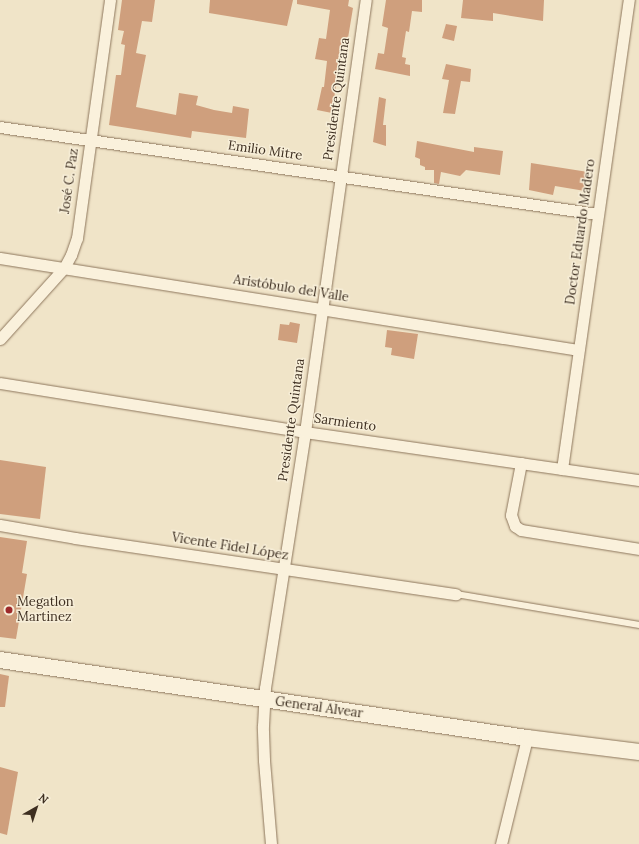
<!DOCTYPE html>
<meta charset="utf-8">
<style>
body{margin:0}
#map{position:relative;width:639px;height:844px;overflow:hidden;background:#f0e4c8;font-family:Lora,serif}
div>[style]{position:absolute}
.building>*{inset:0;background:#cf9f7d}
.roads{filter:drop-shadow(0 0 1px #8d765c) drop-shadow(0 0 1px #8d765c)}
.lane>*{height:5.5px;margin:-2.75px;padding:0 2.75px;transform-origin:2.75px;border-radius:2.75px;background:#faf1dc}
.street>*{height:11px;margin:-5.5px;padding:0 5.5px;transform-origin:5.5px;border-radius:5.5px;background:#faf1dc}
.secondary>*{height:16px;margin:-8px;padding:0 8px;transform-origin:8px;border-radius:8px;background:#faf1dc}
.dots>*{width:11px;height:11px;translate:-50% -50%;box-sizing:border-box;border:2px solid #f7eed8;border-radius:50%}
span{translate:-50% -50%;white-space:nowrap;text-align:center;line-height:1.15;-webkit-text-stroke:3px #f7eed8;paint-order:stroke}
.street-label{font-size:13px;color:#3d2e20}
.poi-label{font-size:13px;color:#3d2e20}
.left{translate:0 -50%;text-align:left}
.north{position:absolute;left:16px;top:788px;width:40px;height:40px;-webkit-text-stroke:3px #f7eed8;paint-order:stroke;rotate:39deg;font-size:11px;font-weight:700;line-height:16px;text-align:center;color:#3d2e20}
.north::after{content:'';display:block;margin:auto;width:14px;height:18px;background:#3d2e20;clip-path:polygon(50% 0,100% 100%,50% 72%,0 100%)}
</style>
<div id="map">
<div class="building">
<i style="clip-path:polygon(122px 0,155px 0,152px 22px,142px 21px,136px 53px,146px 55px,136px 107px,176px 115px,179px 93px,198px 96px,196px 105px,214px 110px,232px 113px,233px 106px,249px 109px,246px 138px,192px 131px,191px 138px,109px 125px,116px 75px,121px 75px,125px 45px,121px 44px,124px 31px,118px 30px)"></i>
<i style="clip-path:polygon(210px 0,293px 0,287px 26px,209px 13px)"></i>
<i style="clip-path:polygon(297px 0,349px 0,348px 6px,353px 8px,348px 38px,343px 37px,332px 113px,317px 110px,322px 87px,324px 87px,327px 61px,315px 59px,319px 38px,326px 39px,330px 10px,297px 4px)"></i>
<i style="clip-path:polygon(386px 0,422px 0,422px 12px,412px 11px,409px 32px,406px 31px,402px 57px,406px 58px,405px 64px,410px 65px,410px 76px,375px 69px,378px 53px,384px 54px,388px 28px,382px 26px)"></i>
<i style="clip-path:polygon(463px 0,544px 0,543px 21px,493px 13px,493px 21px,461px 18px)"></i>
<i style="clip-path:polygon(446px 24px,457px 26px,454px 41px,442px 38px)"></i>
<i style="clip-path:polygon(446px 64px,471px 69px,470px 82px,461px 81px,455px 114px,443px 113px,449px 80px,442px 79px)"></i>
<i style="clip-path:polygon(379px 97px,386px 99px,383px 125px,386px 125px,386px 146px,373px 142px)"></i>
<i style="clip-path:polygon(417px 141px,474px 152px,474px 147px,503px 151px,500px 175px,466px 170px,460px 176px,441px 172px,439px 184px,434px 183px,434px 170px,425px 170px,425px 167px,420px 165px,420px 159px,415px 157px)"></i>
<i style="clip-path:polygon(531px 163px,588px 172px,585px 191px,555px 186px,553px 195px,529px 190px)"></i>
<i style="clip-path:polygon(290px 322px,300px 324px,297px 343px,278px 340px,280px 324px,289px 325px)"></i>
<i style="clip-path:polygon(387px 330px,418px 334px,414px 359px,391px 355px,392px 348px,385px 347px)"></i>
<i style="clip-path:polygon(0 460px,46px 467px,40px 519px,0 514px)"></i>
<i style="clip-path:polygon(0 537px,27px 541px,22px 573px,27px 574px,16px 639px,0 637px)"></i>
<i style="clip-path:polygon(0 674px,9px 676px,5px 707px,0 707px)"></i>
<i style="clip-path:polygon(0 767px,18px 772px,7px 835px,0 833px)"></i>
</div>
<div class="roads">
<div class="lane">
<i style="left:456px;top:594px;width:186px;rotate:9.6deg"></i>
</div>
<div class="street">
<i style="left:0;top:127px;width:604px;rotate:8.28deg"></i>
<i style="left:0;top:258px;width:585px;rotate:9.04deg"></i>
<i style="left:0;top:339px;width:96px;rotate:-48deg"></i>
<i style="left:64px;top:268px;width:15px;rotate:-62deg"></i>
<i style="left:71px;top:255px;width:18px;rotate:-71deg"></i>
<i style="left:77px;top:238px;width:240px;rotate:-82.1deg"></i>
<i style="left:0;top:383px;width:309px;rotate:9.1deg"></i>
<i style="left:305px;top:432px;width:337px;rotate:8.2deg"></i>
<i style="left:521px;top:463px;width:53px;rotate:100.9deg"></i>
<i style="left:511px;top:515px;width:12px;rotate:70deg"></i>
<i style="left:515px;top:526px;width:7px;rotate:34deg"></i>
<i style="left:521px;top:530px;width:120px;rotate:9.1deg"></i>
<i style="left:562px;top:469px;width:474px;rotate:-81.9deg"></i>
<i style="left:0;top:525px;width:76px;rotate:9.8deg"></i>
<i style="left:75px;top:538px;width:385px;rotate:8.4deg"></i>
<i style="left:271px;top:844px;width:84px;rotate:-94.8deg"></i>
<i style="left:264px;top:760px;width:34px;rotate:-92deg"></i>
<i style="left:263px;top:726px;width:38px;rotate:-87deg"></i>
<i style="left:265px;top:688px;width:259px;rotate:-81.1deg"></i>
<i style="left:305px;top:432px;width:436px;rotate:-82deg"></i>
<i style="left:501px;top:844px;width:109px;rotate:-76.2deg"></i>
</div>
<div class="secondary">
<i style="left:0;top:660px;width:533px;rotate:8.42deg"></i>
<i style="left:527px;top:738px;width:113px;rotate:7.1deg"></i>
</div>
</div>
<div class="dots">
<i style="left:9px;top:610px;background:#9e2a2b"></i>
</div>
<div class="street-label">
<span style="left:337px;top:99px;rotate:-82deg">Presidente Quintana</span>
<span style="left:265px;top:151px;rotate:8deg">Emilio Mitre</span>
<span style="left:70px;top:181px;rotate:-82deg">José C. Paz</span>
<span style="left:581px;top:232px;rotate:-82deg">Doctor Eduardo Madero</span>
<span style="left:291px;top:289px;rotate:9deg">Aristóbulo del Valle</span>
<span style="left:292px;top:420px;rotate:-82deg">Presidente Quintana</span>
<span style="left:345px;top:423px;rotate:8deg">Sarmiento</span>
<span style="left:230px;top:547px;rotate:9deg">Vicente Fidel López</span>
<span style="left:319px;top:708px;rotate:8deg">General Alvear</span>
</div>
<div class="poi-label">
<span class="left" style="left:17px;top:610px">Megatlon<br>Martinez</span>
</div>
<div class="north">N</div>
</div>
